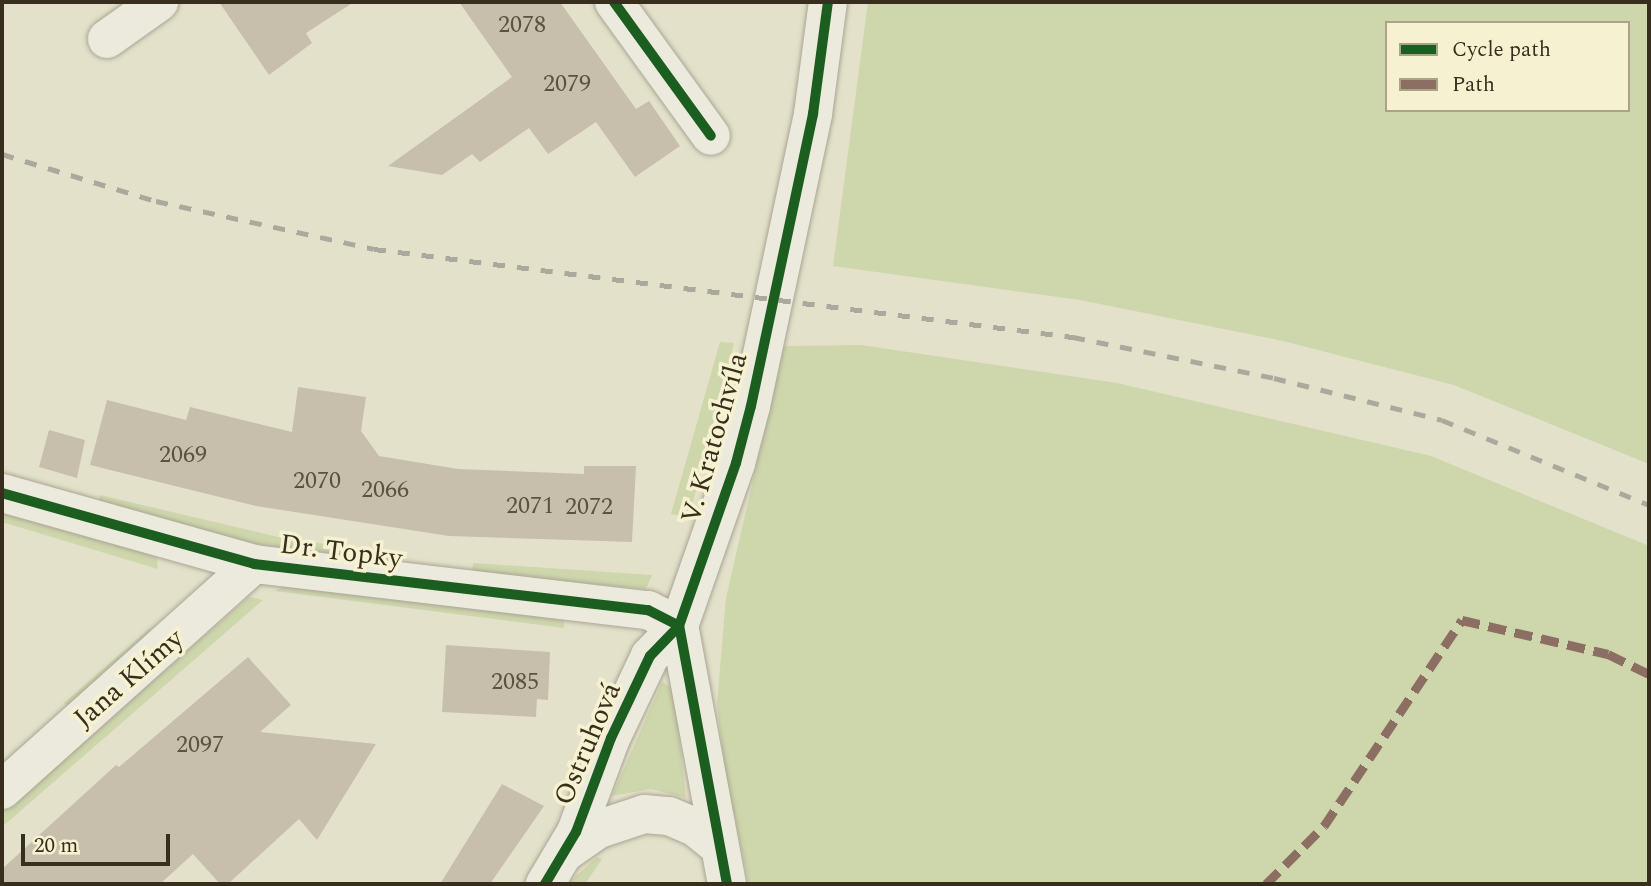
<!DOCTYPE html>
<meta charset="utf-8">
<style>
body{margin:0}
#map{position:relative;width:1651px;height:886px;overflow:hidden;background:#e4e1ca;font-family:Spectral,serif}
div>[style]{position:absolute}
.green>*{inset:0;background:#ced6ac}
.building>*{inset:0;background:#c7bfab}
.roads{filter:drop-shadow(0 0 2px #a9a594) drop-shadow(0 0 2px #a9a594)}
.minor>*{height:38px;margin:-19px;padding:0 19px;transform-origin:19px;border-radius:19px;background:#eceadd}
.rail>*{height:5px;margin-top:-2.5px;transform-origin:0;background:repeating-linear-gradient(90deg,#aba89d 0 12px,transparent 0 24px)}
.quiet>*{height:9px;margin-top:-4.5px;transform-origin:0;background:repeating-linear-gradient(90deg,#8d6e63 0 18px,transparent 0 27px)}
.cycleway>*{height:10px;margin:-5px;padding:0 5px;transform-origin:5px;border-radius:5px;background:#1b5e20}
span{translate:-50% -50%;white-space:nowrap;text-align:center;line-height:1.15;-webkit-text-stroke:7px #f6f1d0;paint-order:stroke}
.number-label{font-size:24px;color:#5b5240}
.number-label span{-webkit-text-stroke-width:0}
.street-label{font-size:28px;color:#372e1d}
.frame{position:absolute;inset:0;border:4px solid #372e1d;pointer-events:none}
.legend{position:absolute;left:1385px;top:21px;width:245px;height:91px;box-sizing:border-box;background:#f6f1d0;border:2px solid #aaa388;margin:0;padding:9px 12px;list-style:none;font-size:21px;color:#372e1d}
.legend li{display:flex;align-items:center;gap:14px;height:35px}
.legend b{width:35px;border:2px solid #aaa388}
.scale{position:absolute;left:21px;top:834px;width:149px;height:32px;box-sizing:border-box;border:4px solid #372e1d;border-top:0;padding-left:9px;font-size:21px;line-height:24px;white-space:nowrap;color:#372e1d;-webkit-text-stroke:5px #f6f1d0;paint-order:stroke}
</style>
<div id="map">
<div class="green">
<i style="clip-path:polygon(evenodd,868px 2px,1649px 2px,1649px 464px,1454px 385px,1283px 341px,1080px 300px,833px 266px,868px 2px,1387px 23px,1628px 23px,1628px 110px,1387px 110px,1387px 23px)"></i>
<i style="clip-path:polygon(720px 342px,734px 343px,689px 517px,671px 514px)"></i>
<i style="clip-path:polygon(861px 345px,1117px 383px,1431px 456px,1649px 546px,1649px 884px,749px 884px,725px 773px,717px 704px,726px 598px,784px 346px)"></i>
<i style="clip-path:polygon(100px 495px,291px 540px,405px 553px,402px 566px,235px 541px,98px 506px)"></i>
<i style="clip-path:polygon(2px 511px,143px 552px,157px 558px,158px 569px,2px 522px)"></i>
<i style="clip-path:polygon(473px 563px,652px 575px,646px 589px,472px 573px)"></i>
<i style="clip-path:polygon(288px 584px,564px 620px,564px 628px,275px 591px)"></i>
<i style="clip-path:polygon(249px 597px,263px 600px,2px 827px,2px 812px)"></i>
<i style="clip-path:polygon(150px 628px,154px 638px,71px 709px,64px 703px)"></i>
<i style="clip-path:polygon(662px 682px,674px 689px,686px 798px,651px 789px,612px 796px)"></i>
<i style="clip-path:polygon(597px 857px,602px 859px,585px 884px,567px 884px)"></i>
</div>
<div class="building">
<i style="clip-path:polygon(219px 2px,354px 2px,306px 33px,312px 43px,269px 75px)"></i>
<i style="clip-path:polygon(459px 2px,560px 2px,636px 109px,649px 101px,680px 146px,635px 177px,596px 122px,548px 154px,529px 128px,480px 162px,472px 154px,442px 175px,388px 166px,512px 77px)"></i>
<i style="clip-path:polygon(298px 387px,366px 397px,361px 431px,379px 456px,458px 469px,584px 474px,584px 466px,636px 466px,632px 542px,449px 536px,256px 506px,90px 465px,107px 400px,186px 420px,190px 407px,292px 432px)"></i>
<i style="clip-path:polygon(49px 430px,85px 440px,77px 478px,39px 467px)"></i>
<i style="clip-path:polygon(446px 645px,550px 652px,548px 700px,537px 699px,536px 717px,442px 712px)"></i>
<i style="clip-path:polygon(248px 657px,291px 705px,260px 732px,376px 744px,317px 840px,299px 819px,228px 884px,220px 884px,193px 854px,160px 884px,2px 884px,2px 869px,116px 765px,119px 767px)"></i>
<i style="clip-path:polygon(502px 784px,544px 806px,490px 884px,440px 884px)"></i>
</div>
<div class="roads">
<div class="minor">
<i style="left:614px;top:2px;width:165px;rotate:54.1deg"></i>
<i style="left:107px;top:39px;width:64px;rotate:-35.4deg"></i>
<i style="left:2px;top:493px;width:262px;rotate:15.7deg"></i>
<i style="left:254px;top:564px;width:397px;rotate:6.7deg"></i>
<i style="left:648px;top:610px;width:35px;rotate:27deg"></i>
<i style="left:679px;top:626px;width:42px;rotate:134deg"></i>
<i style="left:650px;top:656px;width:91px;rotate:115.4deg"></i>
<i style="left:611px;top:738px;width:100px;rotate:110.4deg"></i>
<i style="left:576px;top:832px;width:61px;rotate:120.8deg"></i>
<i style="left:2px;top:790px;width:338px;rotate:-41.9deg"></i>
<i style="left:567px;top:851px;width:39px;rotate:-35deg"></i>
<i style="left:599px;top:829px;width:47px;rotate:-18.4deg"></i>
<i style="left:644px;top:814px;width:25px;rotate:5deg"></i>
<i style="left:669px;top:816px;width:28px;rotate:23deg"></i>
<i style="left:695px;top:827px;width:32px;rotate:39deg"></i>
<i style="left:727px;top:884px;width:262px;rotate:-100.5deg"></i>
<i style="left:679px;top:626px;width:173px;rotate:-70.7deg"></i>
<i style="left:736px;top:463px;width:59px;rotate:-75.3deg"></i>
<i style="left:751px;top:406px;width:299px;rotate:-78deg"></i>
<i style="left:813px;top:114px;width:113px;rotate:-82.4deg"></i>
</div>
</div>
<div class="rail">
<i style="left:2px;top:154px;width:161px;rotate:17deg"></i>
<i style="left:156px;top:201px;width:223px;rotate:12.4deg"></i>
<i style="left:374px;top:249px;width:705px;rotate:7.18deg"></i>
<i style="left:1073px;top:337px;width:205px;rotate:11.5deg"></i>
<i style="left:1274px;top:378px;width:173px;rotate:14deg"></i>
<i style="left:1442px;top:420px;width:224px;rotate:22.3deg"></i>
</div>
<div class="quiet">
<i style="left:1266px;top:884px;width:82px;rotate:-45deg"></i>
<i style="left:1324px;top:826px;width:248px;rotate:-56.2deg"></i>
<i style="left:1462px;top:620px;width:150px;rotate:13.1deg"></i>
<i style="left:1608px;top:654px;width:46px;rotate:26deg"></i>
</div>
<div class="cycleway">
<i style="left:614px;top:2px;width:165px;rotate:54.1deg"></i>
<i style="left:2px;top:493px;width:262px;rotate:15.7deg"></i>
<i style="left:254px;top:564px;width:397px;rotate:6.7deg"></i>
<i style="left:648px;top:610px;width:35px;rotate:27deg"></i>
<i style="left:679px;top:626px;width:42px;rotate:134deg"></i>
<i style="left:650px;top:656px;width:91px;rotate:115.4deg"></i>
<i style="left:611px;top:738px;width:100px;rotate:110.4deg"></i>
<i style="left:576px;top:832px;width:61px;rotate:120.8deg"></i>
<i style="left:727px;top:884px;width:262px;rotate:-100.5deg"></i>
<i style="left:679px;top:626px;width:173px;rotate:-70.7deg"></i>
<i style="left:736px;top:463px;width:59px;rotate:-75.3deg"></i>
<i style="left:751px;top:406px;width:299px;rotate:-78deg"></i>
<i style="left:813px;top:114px;width:113px;rotate:-82.4deg"></i>
</div>
<div class="number-label">
<span style="left:522px;top:26px">2078</span>
<span style="left:567px;top:85px">2079</span>
<span style="left:183px;top:456px">2069</span>
<span style="left:317px;top:482px">2070</span>
<span style="left:385px;top:491px">2066</span>
<span style="left:530px;top:507px">2071</span>
<span style="left:589px;top:508px">2072</span>
<span style="left:515px;top:683px">2085</span>
<span style="left:200px;top:746px">2097</span>
</div>
<div class="street-label">
<span style="left:715px;top:438px;rotate:-74deg">V. Kratochvíla</span>
<span style="left:341px;top:552px;rotate:7deg">Dr. Topky</span>
<span style="left:129px;top:679px;rotate:-41deg">Jana Klímy</span>
<span style="left:588px;top:744px;rotate:-67deg">Ostruhová</span>
</div>
<div class="frame"></div>
<ul class="legend">
<li><b style="height:9px;background:#1b5e20"></b>Cycle path</li>
<li><b style="height:9px;background:#8d6e63"></b>Path</li>
</ul>
<div class="scale">20 m</div>
</div>
